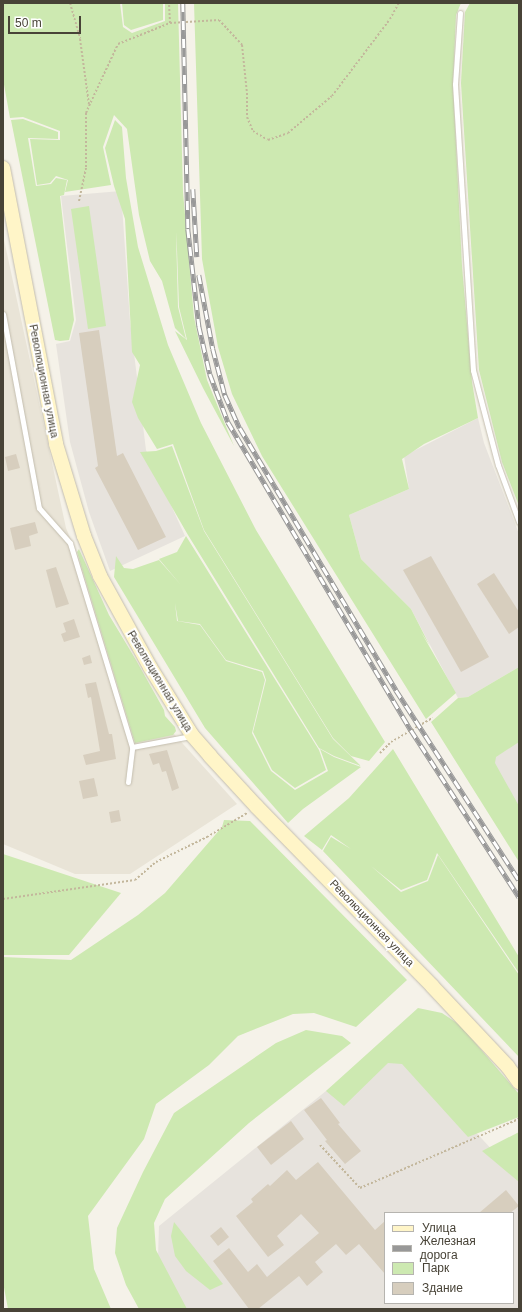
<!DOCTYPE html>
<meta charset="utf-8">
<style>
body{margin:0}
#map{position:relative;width:522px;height:1312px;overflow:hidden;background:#f5f2e9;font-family:Helvetica,sans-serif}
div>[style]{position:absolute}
.residential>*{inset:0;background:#e9e4d7}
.industrial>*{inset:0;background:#e7e3dd}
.green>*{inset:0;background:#cde9b1}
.building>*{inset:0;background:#d7cebe}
.path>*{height:2px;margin-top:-1px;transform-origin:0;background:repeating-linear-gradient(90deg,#c3b79c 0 2px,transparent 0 4px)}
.roads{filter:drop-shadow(0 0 1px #c3bdae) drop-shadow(0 0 1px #c3bdae)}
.lane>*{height:5px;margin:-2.5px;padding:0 2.5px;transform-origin:2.5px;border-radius:2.5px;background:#fff}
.secondary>*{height:14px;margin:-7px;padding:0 7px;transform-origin:7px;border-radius:7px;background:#fff5c8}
.rail>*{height:4.5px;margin-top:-2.25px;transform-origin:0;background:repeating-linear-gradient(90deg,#fff 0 9px,#989898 0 18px);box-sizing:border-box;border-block:1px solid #989898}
span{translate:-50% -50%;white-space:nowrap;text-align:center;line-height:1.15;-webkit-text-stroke:4px #fff;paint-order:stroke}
.street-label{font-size:11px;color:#484337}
.frame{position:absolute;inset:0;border:4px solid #484337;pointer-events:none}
.legend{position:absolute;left:384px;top:1212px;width:130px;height:92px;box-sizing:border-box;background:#fff;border:1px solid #b6b4af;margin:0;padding:5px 7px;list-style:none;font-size:12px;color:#484337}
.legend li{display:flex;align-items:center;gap:8px;height:20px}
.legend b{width:20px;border:1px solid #b6b4af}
.scale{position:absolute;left:8px;top:16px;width:73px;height:18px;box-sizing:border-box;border:2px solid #484337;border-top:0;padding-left:5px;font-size:12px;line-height:14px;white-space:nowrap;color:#484337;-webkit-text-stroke:3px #fff;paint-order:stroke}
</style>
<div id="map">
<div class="residential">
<i style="clip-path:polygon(3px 235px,66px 528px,87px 578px,166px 725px,237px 804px,130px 874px,75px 874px,3px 844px)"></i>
</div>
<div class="industrial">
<i style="clip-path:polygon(121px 191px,130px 321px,146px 450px,185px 536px,110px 571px,89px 512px,70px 442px,56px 344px,70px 341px,76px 320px,61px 196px)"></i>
<i style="clip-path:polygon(478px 418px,484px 443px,519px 534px,519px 667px,468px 697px,458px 698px,411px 609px,361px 559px,349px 515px,409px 489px,404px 456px)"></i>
<i style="clip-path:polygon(519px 695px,519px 844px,471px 769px)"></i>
<i style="clip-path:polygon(evenodd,384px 1044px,400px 1050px,519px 1179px,519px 1309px,179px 1309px,158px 1257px,159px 1226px,384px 1044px,385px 1213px,513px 1213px,513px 1303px,385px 1303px,385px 1213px)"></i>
</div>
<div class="green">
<i style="clip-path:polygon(3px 3px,120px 3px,123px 27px,132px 33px,165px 21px,165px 3px,178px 3px,183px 192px,194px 317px,207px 380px,234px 446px,203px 388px,175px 331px,187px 340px,179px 307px,177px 250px,176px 232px,178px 307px,186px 339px,175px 328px,162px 281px,150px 261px,139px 215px,127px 129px,114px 115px,103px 147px,111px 185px,65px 192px,68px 180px,56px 176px,50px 183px,37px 185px,30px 139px,60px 140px,60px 131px,23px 117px,10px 118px,3px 79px)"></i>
<i style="clip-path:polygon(122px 3px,163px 3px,163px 20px,131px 30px,124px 25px)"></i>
<i style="clip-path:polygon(194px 3px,461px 3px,456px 15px,453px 84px,462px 266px,472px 382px,478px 418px,424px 444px,402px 459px,409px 489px,349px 515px,361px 559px,411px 609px,430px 646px,421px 632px,456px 693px,426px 719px,262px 456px,232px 394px,218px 347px,202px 259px)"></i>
<i style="clip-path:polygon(470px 3px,519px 3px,519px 506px,502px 462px,479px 370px,461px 83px,465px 12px)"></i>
<i style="clip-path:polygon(23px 119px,58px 132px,58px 139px,28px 138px,36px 186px,51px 184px,56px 178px,67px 180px,64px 195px,60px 196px,74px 320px,69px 340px,60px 341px,55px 340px,11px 120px)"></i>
<i style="clip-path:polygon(115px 120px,122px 127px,126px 178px,138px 247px,168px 345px,201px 423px,256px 530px,385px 742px,369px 761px,351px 756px,333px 738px,204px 530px,173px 444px,157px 449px,138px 418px,132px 402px,140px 365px,132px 352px,125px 219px,114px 186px,105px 148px)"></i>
<i style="clip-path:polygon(89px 206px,106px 326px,88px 329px,71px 209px)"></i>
<i style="clip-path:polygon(172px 446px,204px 531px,333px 739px,361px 766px,334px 756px,319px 748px,188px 535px,140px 452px,156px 451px)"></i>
<i style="clip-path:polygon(186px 536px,319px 750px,326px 770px,295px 788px,272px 770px,253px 732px,266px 680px,263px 671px,226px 660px,200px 624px,178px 621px,175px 603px,183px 597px,175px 603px,177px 621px,200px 625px,226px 661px,262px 672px,265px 680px,252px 733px,271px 771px,295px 790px,328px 771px,320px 749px,334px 757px,361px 767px,303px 809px,288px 823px,205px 728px,114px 577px,116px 556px,124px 568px,133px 569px,159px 560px,181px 585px,159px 559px,177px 552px)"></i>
<i style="clip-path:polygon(79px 549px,109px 615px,136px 660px,164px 710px,165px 716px,175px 727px,176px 731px,173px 735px,135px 743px,77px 552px)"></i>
<i style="clip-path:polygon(519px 667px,519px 742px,496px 757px,495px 763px,519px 806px,519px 862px,431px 722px,458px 698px,468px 697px)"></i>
<i style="clip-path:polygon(393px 749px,519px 957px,519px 973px,437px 853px,427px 880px,401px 890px,371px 866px,401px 892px,428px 881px,438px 855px,519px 975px,519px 1057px,323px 851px,331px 837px,351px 849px,331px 835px,322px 850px,304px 836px,349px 798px)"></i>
<i style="clip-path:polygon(224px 820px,250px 821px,407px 980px,356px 1027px,314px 1013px,293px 1014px,238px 1036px,209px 1065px,156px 1104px,144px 1139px,88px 1216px,94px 1269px,111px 1309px,8px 1309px,3px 1282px,3px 957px,71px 960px,138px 915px,165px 893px,222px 827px)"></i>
<i style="clip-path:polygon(3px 854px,121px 893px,69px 955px,3px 955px)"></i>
<i style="clip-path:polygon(418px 1008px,442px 1013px,460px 1025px,519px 1094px,519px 1117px,468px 1137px,402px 1064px,388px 1063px,344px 1106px,326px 1091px)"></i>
<i style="clip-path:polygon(306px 1030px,342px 1036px,351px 1043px,249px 1123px,165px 1199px,154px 1223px,156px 1250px,187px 1309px,139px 1309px,126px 1285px,115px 1253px,117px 1228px,143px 1172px,174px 1113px,276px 1043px)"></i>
<i style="clip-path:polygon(519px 1132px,519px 1182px,482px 1151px)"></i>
<i style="clip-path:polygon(174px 1222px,223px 1284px,210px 1290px,186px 1271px,175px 1256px,171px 1236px)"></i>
</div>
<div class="building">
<i style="clip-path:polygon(99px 330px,117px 456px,123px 453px,166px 537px,138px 550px,95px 468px,98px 466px,79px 333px)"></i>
<i style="clip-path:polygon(16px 454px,20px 468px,8px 471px,5px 457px)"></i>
<i style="clip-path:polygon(35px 522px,38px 533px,29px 536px,31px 546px,15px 550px,10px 528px)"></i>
<i style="clip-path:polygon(431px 556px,489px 657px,461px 672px,403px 570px)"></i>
<i style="clip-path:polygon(56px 567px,69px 604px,56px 608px,46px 570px)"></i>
<i style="clip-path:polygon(494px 573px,519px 612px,519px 627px,509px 634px,477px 584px)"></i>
<i style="clip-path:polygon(74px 619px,80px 637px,64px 642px,61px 634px,66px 632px,63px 623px)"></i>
<i style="clip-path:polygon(90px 655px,92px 663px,84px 665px,82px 658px)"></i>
<i style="clip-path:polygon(96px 682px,109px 734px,112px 734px,116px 759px,86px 765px,83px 755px,100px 751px,91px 697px,88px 698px,85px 684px)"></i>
<i style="clip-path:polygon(167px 750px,179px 788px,172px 791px,166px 771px,162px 772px,159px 763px,153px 765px,149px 754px)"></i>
<i style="clip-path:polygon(94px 778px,98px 796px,83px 799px,79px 781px)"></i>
<i style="clip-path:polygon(119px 810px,121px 821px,111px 823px,109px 812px)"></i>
<i style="clip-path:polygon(321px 1098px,340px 1123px,338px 1124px,361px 1151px,345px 1164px,325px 1141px,327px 1140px,304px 1110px)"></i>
<i style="clip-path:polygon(291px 1121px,304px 1139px,271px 1165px,257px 1147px)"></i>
<i style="clip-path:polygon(318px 1162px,375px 1230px,385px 1221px,385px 1274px,359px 1244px,346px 1255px,336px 1244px,315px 1262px,323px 1272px,307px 1286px,299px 1276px,258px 1309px,249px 1309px,213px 1261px,229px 1248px,248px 1272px,257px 1264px,267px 1277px,319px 1233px,301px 1214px,277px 1236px,284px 1245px,268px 1257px,236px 1216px,253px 1202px,251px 1199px,268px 1184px,270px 1186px,287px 1170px,296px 1180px)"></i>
<i style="clip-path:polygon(506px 1190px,519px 1206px,510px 1213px,479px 1213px)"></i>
<i style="clip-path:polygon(221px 1227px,229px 1237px,218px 1246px,210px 1236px)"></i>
</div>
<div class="path">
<i style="left:70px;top:3px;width:37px;rotate:74deg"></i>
<i style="left:80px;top:39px;width:67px;rotate:82.2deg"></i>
<i style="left:170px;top:23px;width:49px;rotate:-3.5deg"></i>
<i style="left:219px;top:20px;width:34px;rotate:47deg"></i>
<i style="left:242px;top:45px;width:48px;rotate:84.1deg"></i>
<i style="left:247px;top:93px;width:24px;rotate:90deg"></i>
<i style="left:247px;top:117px;width:15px;rotate:67deg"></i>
<i style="left:253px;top:131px;width:17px;rotate:31deg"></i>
<i style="left:268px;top:140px;width:21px;rotate:-19deg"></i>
<i style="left:288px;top:133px;width:57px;rotate:-40.1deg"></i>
<i style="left:332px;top:96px;width:96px;rotate:-53deg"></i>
<i style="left:390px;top:19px;width:18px;rotate:-61deg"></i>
<i style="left:79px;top:201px;width:35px;rotate:-78deg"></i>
<i style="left:86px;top:167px;width:54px;rotate:-90deg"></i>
<i style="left:86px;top:113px;width:8px;rotate:-67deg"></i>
<i style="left:89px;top:106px;width:68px;rotate:-64.9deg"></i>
<i style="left:118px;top:44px;width:56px;rotate:-22deg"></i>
<i style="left:170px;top:23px;width:20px;rotate:-93deg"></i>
<i style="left:380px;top:753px;width:16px;rotate:-45deg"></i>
<i style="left:391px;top:742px;width:48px;rotate:-30.3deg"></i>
<i style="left:3px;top:899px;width:133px;rotate:-8.2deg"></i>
<i style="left:135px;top:880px;width:28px;rotate:-41deg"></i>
<i style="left:156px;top:862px;width:57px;rotate:-26.1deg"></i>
<i style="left:207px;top:837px;width:47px;rotate:-31deg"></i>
<i style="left:320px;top:1145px;width:59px;rotate:47.1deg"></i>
<i style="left:360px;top:1188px;width:173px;rotate:-23.5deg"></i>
</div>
<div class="roads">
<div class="lane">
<i style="left:460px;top:13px;width:71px;rotate:94deg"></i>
<i style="left:455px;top:84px;width:287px;rotate:86.4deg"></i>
<i style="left:473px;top:370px;width:98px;rotate:75.3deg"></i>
<i style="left:498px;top:465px;width:61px;rotate:69.8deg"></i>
<i style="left:3px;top:314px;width:197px;rotate:79.5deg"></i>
<i style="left:39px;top:508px;width:47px;rotate:48.5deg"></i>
<i style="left:70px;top:543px;width:213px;rotate:73.1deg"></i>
<i style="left:132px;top:747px;width:60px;rotate:-10.6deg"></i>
<i style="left:128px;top:782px;width:35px;rotate:-83deg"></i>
</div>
<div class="secondary">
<i style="left:3px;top:168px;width:281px;rotate:79.1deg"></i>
<i style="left:56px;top:444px;width:96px;rotate:73.1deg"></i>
<i style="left:84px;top:536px;width:43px;rotate:68.2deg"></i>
<i style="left:100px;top:576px;width:104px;rotate:61.2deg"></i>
<i style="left:150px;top:667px;width:80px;rotate:58.3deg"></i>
<i style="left:192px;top:735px;width:28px;rotate:49deg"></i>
<i style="left:210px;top:756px;width:69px;rotate:47.3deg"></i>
<i style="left:257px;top:807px;width:250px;rotate:45.6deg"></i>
<i style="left:432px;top:986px;width:111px;rotate:46.8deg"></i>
<i style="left:508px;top:1067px;width:19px;rotate:54deg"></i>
</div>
</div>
<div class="rail">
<i style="left:183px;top:3px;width:226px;rotate:88.7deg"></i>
<i style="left:188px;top:229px;width:98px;rotate:83.5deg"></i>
<i style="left:199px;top:326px;width:49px;rotate:77.1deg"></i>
<i style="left:210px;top:374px;width:51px;rotate:69.4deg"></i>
<i style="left:228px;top:422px;width:358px;rotate:59.3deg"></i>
<i style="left:411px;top:730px;width:199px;rotate:57.1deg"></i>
<i style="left:193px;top:189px;width:68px;rotate:86.6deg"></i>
<i style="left:199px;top:275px;width:75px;rotate:79.3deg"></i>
<i style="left:213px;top:349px;width:48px;rotate:75.4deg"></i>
<i style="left:225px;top:395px;width:36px;rotate:66deg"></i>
<i style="left:240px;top:428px;width:305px;rotate:59.2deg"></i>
<i style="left:396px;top:690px;width:226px;rotate:57.1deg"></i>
</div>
<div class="street-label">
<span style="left:44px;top:381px;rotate:79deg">Революционная улица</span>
<span style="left:160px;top:681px;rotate:59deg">Революционная улица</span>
<span style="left:372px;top:923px;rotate:46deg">Революционная улица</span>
</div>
<div class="frame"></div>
<ul class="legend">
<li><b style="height:5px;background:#fff5c8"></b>Улица</li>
<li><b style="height:5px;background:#989898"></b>Железная дорога</li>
<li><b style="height:11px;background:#cde9b1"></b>Парк</li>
<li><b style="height:11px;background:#d7cebe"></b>Здание</li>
</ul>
<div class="scale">50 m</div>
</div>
